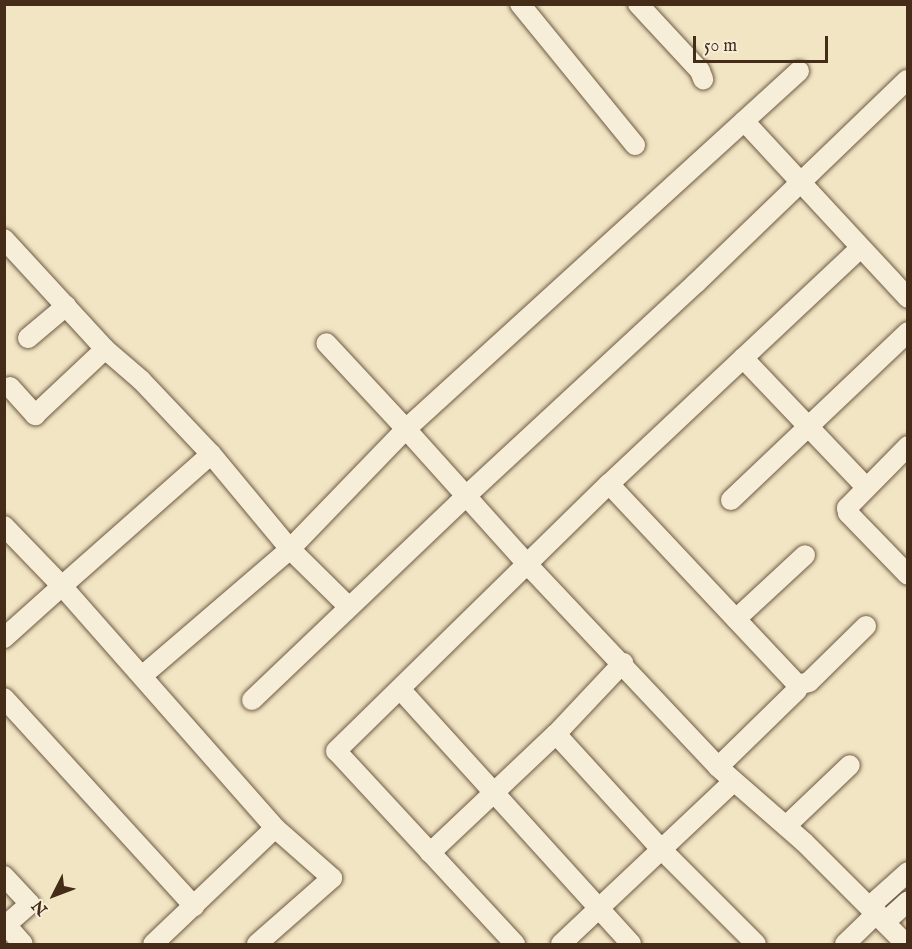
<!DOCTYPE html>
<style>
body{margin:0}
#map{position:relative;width:912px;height:949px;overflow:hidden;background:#f1e5c3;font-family:"IM FELL English",serif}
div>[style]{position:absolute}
.roads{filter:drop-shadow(0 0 2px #6f5a44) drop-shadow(0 0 2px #6f5a44)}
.street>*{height:20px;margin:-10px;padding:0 10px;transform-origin:10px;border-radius:10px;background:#f6eed8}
span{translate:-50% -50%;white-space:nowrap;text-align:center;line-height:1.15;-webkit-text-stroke:6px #f6eed8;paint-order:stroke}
.frame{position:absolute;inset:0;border:6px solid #442c19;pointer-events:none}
.north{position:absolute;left:24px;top:865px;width:60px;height:60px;-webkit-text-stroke:4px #f6eed8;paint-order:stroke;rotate:228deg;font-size:16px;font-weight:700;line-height:24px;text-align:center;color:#442c19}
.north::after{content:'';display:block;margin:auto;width:21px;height:27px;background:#442c19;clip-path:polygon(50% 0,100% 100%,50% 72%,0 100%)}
.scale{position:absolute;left:693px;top:36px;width:135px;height:27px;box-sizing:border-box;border:3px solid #442c19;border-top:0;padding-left:8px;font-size:18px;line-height:21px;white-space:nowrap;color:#442c19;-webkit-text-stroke:4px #f6eed8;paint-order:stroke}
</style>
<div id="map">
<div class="roads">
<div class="street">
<i style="left:520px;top:4px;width:182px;rotate:50.8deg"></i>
<i style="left:638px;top:4px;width:91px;rotate:47.2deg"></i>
<i style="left:700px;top:71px;width:9px;rotate:69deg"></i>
<i style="left:799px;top:71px;width:532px;rotate:137.67deg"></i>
<i style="left:406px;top:429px;width:181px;rotate:48.1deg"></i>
<i style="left:527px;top:564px;width:279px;rotate:46.7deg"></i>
<i style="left:718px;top:767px;width:114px;rotate:41.1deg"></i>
<i style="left:804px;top:842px;width:144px;rotate:45deg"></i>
<i style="left:744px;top:121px;width:241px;rotate:47.2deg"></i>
<i style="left:4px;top:239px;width:149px;rotate:47.4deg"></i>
<i style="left:105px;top:349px;width:48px;rotate:40.7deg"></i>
<i style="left:141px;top:380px;width:102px;rotate:46.6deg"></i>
<i style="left:28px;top:338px;width:50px;rotate:-40.1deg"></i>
<i style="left:743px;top:358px;width:178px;rotate:46.4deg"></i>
<i style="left:10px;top:387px;width:38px;rotate:48deg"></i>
<i style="left:35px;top:415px;width:96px;rotate:-43.3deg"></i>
<i style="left:908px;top:446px;width:87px;rotate:134.5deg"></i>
<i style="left:847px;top:508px;width:5px;rotate:79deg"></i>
<i style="left:848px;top:513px;width:86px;rotate:45.9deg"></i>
<i style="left:609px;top:484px;width:276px;rotate:46.8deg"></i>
<i style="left:798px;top:685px;width:5px;rotate:101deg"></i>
<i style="left:797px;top:690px;width:110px;rotate:135.7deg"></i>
<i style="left:731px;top:500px;width:244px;rotate:-43.5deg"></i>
<i style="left:4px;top:526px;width:83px;rotate:46deg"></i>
<i style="left:62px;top:586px;width:199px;rotate:-41.5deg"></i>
<i style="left:211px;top:454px;width:124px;rotate:50.3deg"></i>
<i style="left:290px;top:549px;width:81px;rotate:44.5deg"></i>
<i style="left:736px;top:619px;width:94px;rotate:-42.8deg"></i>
<i style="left:4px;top:638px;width:78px;rotate:-41.9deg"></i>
<i style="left:62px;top:586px;width:322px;rotate:48.6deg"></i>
<i style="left:275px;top:828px;width:168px;rotate:136.4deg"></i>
<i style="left:142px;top:676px;width:195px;rotate:-40.6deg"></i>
<i style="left:290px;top:549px;width:167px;rotate:-46deg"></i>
<i style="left:406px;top:429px;width:117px;rotate:-132.9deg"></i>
<i style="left:798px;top:685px;width:11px;rotate:-15deg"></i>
<i style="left:809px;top:682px;width:80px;rotate:-44.5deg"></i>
<i style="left:400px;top:689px;width:344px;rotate:47.8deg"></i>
<i style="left:4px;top:698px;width:282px;rotate:47.6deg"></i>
<i style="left:252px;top:700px;width:297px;rotate:-43.6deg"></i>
<i style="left:467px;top:495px;width:312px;rotate:-42.8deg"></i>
<i style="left:696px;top:283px;width:293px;rotate:-43.9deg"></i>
<i style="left:556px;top:734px;width:156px;rotate:47.6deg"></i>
<i style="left:661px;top:849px;width:134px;rotate:45deg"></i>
<i style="left:786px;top:826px;width:88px;rotate:-43.6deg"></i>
<i style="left:430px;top:853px;width:173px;rotate:-43.4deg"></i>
<i style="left:556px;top:734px;width:98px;rotate:-46.7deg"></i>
<i style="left:4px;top:876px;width:38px;rotate:47deg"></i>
<i style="left:30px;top:904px;width:35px;rotate:139deg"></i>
<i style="left:870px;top:906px;width:51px;rotate:-41.8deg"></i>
<i style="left:885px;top:922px;width:31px;rotate:-42deg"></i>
<i style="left:6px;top:925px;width:25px;rotate:48deg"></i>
<i style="left:257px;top:944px;width:100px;rotate:-41.3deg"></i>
<i style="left:332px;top:878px;width:76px;rotate:-138.7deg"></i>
<i style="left:515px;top:944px;width:263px;rotate:-132.8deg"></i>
<i style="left:336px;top:751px;width:382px;rotate:-44.4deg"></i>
<i style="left:609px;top:484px;width:345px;rotate:-43.2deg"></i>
<i style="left:561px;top:944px;width:236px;rotate:-43.3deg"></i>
<i style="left:845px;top:944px;width:45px;rotate:-44.1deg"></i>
</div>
</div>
<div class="frame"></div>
<div class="north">N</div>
<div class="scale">50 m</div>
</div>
